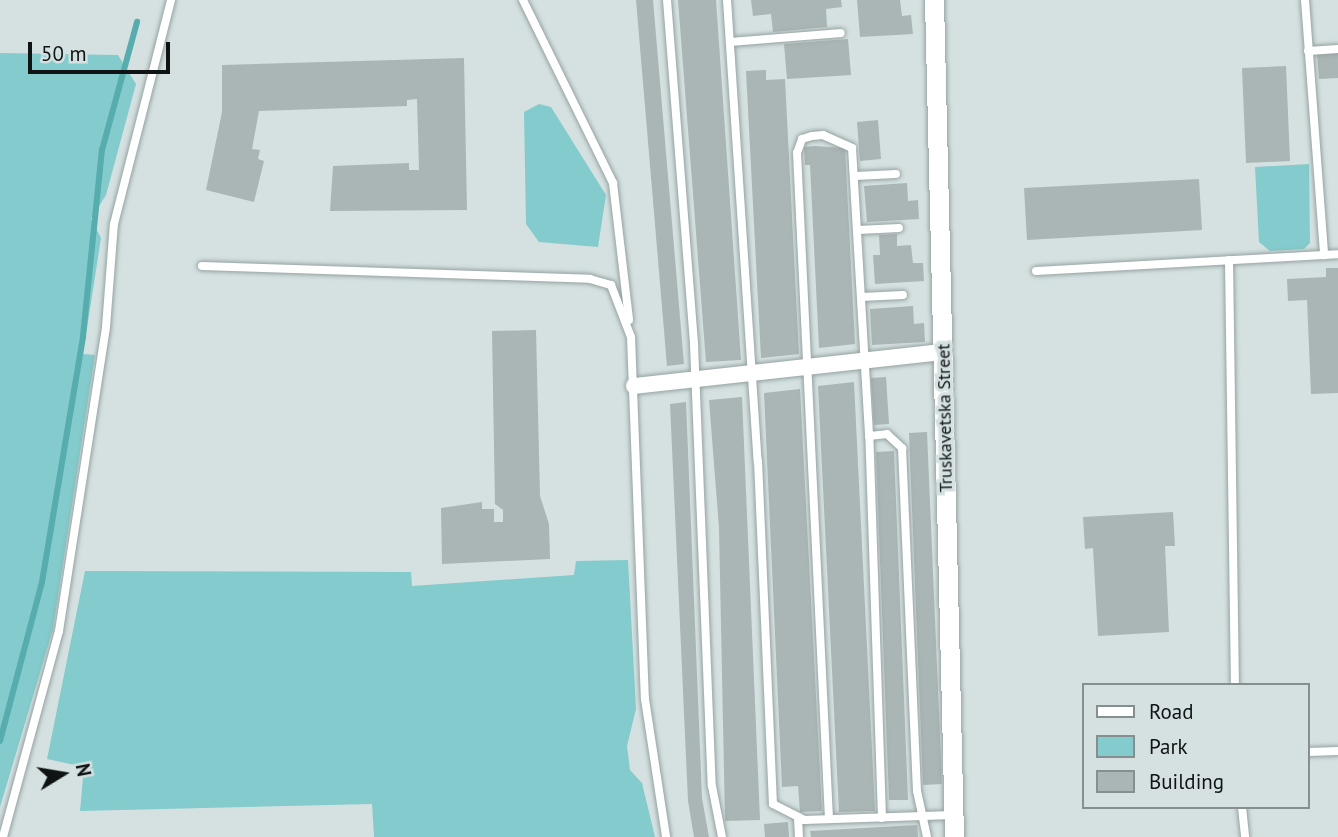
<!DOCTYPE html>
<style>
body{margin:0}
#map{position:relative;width:1338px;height:837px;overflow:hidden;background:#d5e1e1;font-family:"PT Sans",sans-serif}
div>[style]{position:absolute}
.green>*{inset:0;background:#83cbcc}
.stream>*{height:6px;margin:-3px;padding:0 3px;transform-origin:3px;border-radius:3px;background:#57acad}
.building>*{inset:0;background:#aab5b5}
.roads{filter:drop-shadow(0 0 2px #96a2a2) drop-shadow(0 0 2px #96a2a2)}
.service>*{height:8px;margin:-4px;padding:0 4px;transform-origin:4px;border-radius:4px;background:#fff}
.minor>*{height:16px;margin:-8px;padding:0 8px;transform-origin:8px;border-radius:8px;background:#fff}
.tertiary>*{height:19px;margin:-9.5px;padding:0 9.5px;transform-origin:9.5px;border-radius:9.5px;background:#fff}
span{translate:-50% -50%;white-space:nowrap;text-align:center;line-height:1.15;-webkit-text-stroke:7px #d5e1e1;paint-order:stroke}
.street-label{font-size:18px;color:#0f1313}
.legend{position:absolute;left:1082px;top:683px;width:228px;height:126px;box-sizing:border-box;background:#d5e1e1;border:2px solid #868f8f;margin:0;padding:9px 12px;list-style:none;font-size:21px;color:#0f1313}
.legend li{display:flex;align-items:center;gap:14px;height:35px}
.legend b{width:35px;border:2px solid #868f8f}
.north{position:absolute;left:28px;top:739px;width:70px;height:70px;-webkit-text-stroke:5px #d5e1e1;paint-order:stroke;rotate:79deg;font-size:19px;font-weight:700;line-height:28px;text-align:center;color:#0f1313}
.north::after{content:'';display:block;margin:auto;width:24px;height:32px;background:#0f1313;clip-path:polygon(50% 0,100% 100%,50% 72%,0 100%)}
.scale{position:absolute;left:28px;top:42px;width:142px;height:32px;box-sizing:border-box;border:4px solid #0f1313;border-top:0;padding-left:9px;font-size:21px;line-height:24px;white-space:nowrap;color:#0f1313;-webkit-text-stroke:5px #d5e1e1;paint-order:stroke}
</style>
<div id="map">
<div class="green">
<i style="clip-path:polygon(0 53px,118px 55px,136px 84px,106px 195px,91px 219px,101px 238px,83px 354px,95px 355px,53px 629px,0 807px)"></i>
<i style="clip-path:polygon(539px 104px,551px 107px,606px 195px,598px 247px,539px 242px,526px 224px,524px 112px)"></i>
<i style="clip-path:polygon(1309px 164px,1310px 243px,1304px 249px,1270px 251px,1259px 242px,1255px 167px)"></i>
<i style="clip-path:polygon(628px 560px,636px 709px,627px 746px,630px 770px,642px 783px,655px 837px,374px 837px,372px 804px,80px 811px,84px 767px,47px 759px,85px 571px,411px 572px,412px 586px,574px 575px,576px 561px)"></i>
</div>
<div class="stream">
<i style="left:0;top:741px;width:164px;rotate:-75.2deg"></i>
<i style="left:42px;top:582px;width:249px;rotate:-80.5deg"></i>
<i style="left:83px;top:336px;width:187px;rotate:-84.2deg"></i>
<i style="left:102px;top:150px;width:133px;rotate:-74.7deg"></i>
</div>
<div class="building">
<i style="clip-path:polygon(636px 0,653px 0,684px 364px,667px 366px)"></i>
<i style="clip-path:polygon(678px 0,716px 0,741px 360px,706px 362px)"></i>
<i style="clip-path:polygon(751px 0,841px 0,842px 7px,826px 9px,827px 27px,773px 32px,771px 14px,753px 16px)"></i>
<i style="clip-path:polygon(857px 0,900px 0,902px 16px,911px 15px,913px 34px,860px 37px)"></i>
<i style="clip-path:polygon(848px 39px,851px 75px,787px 79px,784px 44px)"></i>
<i style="clip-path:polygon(1338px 52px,1338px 78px,1319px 79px,1317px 53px)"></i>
<i style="clip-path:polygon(464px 58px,467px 210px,330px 211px,333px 166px,409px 163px,409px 170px,419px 170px,417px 99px,407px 100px,407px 106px,259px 111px,252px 149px,260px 150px,258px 159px,264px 161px,254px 202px,206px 190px,222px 112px,222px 65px)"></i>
<i style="clip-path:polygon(1286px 66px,1290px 161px,1246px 163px,1242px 68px)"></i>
<i style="clip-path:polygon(766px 70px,766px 80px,785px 79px,799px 354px,761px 358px,746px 71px)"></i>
<i style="clip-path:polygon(878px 120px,881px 159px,860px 161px,857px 122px)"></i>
<i style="clip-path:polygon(815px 146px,845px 148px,855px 344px,819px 348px,810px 165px,805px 165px,804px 147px)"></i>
<i style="clip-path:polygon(1199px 179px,1202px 230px,1027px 240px,1024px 188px)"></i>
<i style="clip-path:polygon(907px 183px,908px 201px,918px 200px,919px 219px,867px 222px,864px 186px)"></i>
<i style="clip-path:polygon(897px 234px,897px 246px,911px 245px,913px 263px,923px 263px,924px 281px,875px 284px,873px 255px,880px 255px,879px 235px)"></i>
<i style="clip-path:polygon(1326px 268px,1338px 268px,1338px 393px,1311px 394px,1307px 300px,1288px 301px,1287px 279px,1326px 277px)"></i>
<i style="clip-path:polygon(913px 306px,914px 324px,924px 323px,925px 342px,872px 345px,870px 309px)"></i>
<i style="clip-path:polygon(536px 330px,540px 496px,549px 524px,550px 559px,442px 564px,441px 508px,482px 502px,482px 509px,494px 509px,494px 522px,503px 522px,503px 510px,495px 504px,492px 331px)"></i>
<i style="clip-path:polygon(886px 377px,889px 424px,874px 425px,871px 378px)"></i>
<i style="clip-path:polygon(854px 382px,875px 811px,839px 812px,818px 386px)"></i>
<i style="clip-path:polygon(800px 389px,822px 811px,800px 812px,798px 786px,782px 787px,764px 393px)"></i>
<i style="clip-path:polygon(742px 397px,760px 820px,725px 821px,719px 528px,709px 400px)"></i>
<i style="clip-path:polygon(686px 402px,702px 798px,709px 837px,694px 837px,688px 801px,670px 404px)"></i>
<i style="clip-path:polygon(927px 432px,942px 784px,923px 785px,909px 433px)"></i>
<i style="clip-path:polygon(894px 451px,908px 800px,889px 800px,876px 452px)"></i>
<i style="clip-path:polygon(1173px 512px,1175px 546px,1165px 546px,1169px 632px,1098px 636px,1093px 548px,1085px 549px,1083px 517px)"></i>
<i style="clip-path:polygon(788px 822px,789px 837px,765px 837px,764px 824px)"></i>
<i style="clip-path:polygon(917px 825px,918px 837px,811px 837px,810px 831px)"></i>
</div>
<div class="roads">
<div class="service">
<i style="left:523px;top:0;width:204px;rotate:63.8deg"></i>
<i style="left:613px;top:183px;width:138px;rotate:83.3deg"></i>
<i style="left:667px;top:0;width:345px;rotate:85.5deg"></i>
<i style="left:694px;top:344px;width:442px;rotate:87.7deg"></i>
<i style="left:712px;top:786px;width:52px;rotate:78.9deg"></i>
<i style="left:727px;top:0;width:462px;rotate:86.2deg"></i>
<i style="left:758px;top:461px;width:343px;rotate:87.5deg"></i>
<i style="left:773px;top:804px;width:35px;rotate:27deg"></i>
<i style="left:804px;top:820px;width:149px;rotate:-1.9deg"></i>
<i style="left:1305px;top:0;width:256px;rotate:85.7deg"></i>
<i style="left:731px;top:42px;width:110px;rotate:-4.7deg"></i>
<i style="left:1308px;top:51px;width:30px;rotate:-4deg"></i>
<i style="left:855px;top:176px;width:41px;rotate:-2.8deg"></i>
<i style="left:858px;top:230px;width:41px;rotate:-2.8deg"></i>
<i style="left:1229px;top:260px;width:425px;rotate:89.2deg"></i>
<i style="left:202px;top:266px;width:388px;rotate:1.9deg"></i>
<i style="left:590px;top:279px;width:22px;rotate:16deg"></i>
<i style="left:611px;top:285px;width:56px;rotate:69deg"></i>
<i style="left:631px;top:337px;width:362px;rotate:87.8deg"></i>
<i style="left:645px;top:699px;width:140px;rotate:81.3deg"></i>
<i style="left:1036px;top:271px;width:302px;rotate:-3.2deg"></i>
<i style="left:861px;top:297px;width:42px;rotate:-2.7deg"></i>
<i style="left:1308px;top:752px;width:30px;rotate:-2deg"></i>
<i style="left:1242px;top:807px;width:30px;rotate:84deg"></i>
<i style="left:798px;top:818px;width:19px;rotate:87deg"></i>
<i style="left:882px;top:818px;width:382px;rotate:-91.9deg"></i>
<i style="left:869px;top:436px;width:18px;rotate:-6deg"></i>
<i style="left:887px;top:434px;width:21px;rotate:43deg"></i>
<i style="left:902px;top:448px;width:343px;rotate:87.5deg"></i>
<i style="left:917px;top:791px;width:47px;rotate:77.7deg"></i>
<i style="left:829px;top:819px;width:667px;rotate:-92.75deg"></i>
<i style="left:797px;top:153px;width:15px;rotate:-70deg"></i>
<i style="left:802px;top:139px;width:10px;rotate:-17deg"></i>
<i style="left:812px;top:136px;width:11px;rotate:-5deg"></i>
<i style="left:823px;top:135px;width:32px;rotate:24deg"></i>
<i style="left:852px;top:148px;width:289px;rotate:86.6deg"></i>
<i style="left:3px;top:837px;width:213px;rotate:-74.8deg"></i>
<i style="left:59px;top:631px;width:308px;rotate:-81.2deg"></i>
<i style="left:106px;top:327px;width:103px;rotate:-85.6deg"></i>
<i style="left:114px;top:224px;width:231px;rotate:-75.7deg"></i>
</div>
<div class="minor">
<i style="left:634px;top:386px;width:311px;rotate:-6.3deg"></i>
</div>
<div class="tertiary">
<i style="left:934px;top:0;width:837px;rotate:88.63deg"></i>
</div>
</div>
<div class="street-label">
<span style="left:945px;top:418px;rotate:-91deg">Truskavetska Street</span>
</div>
<ul class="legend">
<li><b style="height:9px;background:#fff"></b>Road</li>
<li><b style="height:19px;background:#83cbcc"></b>Park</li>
<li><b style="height:19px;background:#aab5b5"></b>Building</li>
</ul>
<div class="north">N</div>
<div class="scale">50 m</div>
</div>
